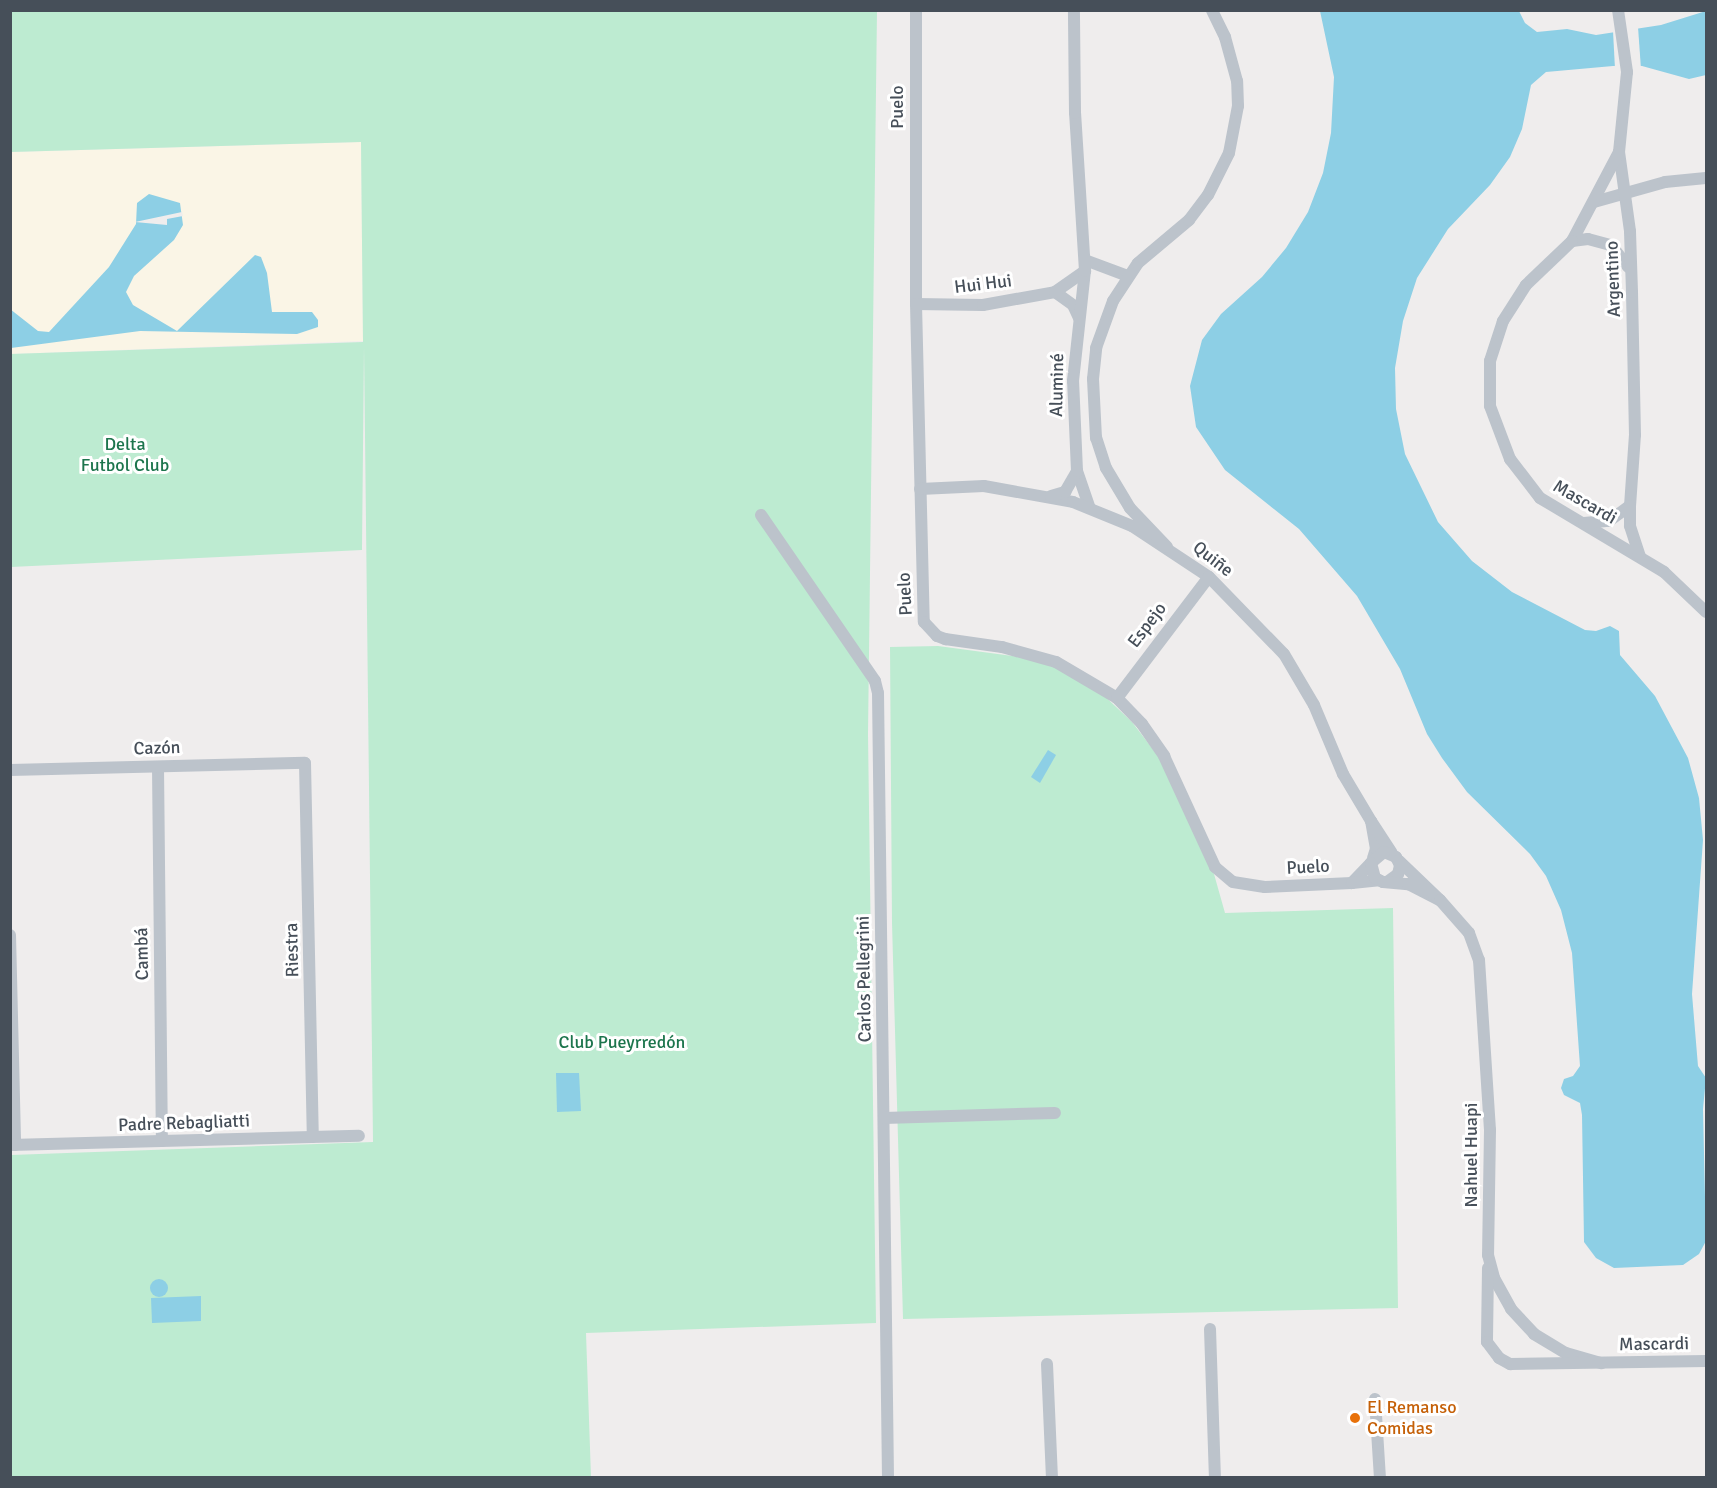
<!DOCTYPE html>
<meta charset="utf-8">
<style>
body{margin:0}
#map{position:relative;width:1717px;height:1488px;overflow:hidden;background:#efeded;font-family:Signika,sans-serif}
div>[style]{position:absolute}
.commercial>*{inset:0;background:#faf5e6}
.green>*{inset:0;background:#bdebd1}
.water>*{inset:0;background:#8dcfe5}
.round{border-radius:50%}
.pier>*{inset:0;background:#efeded}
.street>*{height:12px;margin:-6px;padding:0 6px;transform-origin:6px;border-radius:6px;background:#bcc3cb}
.dots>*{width:16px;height:16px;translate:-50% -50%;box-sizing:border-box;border:3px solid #fff;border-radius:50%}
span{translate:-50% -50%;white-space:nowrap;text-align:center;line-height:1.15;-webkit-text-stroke:6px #fff;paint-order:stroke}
.street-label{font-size:18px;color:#464f59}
.park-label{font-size:18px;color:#1d754d}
.food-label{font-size:18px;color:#c56008}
.left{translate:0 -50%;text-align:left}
.frame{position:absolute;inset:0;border:12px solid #464f59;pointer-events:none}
</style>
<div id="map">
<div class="commercial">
<i style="clip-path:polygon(361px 142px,363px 341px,11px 354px,10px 152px)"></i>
</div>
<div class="green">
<i style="clip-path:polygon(11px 11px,877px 11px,868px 734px,876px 1323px,586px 1333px,591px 1477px,11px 1477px,11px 1155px,373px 1142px,364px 347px,362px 550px,11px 567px,10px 354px,363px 342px,361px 142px,11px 152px)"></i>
<i style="clip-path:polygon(938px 646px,1028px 658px,1073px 674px,1096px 688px,1132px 722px,1158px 756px,1183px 807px,1214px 874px,1225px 913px,1393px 908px,1398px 1308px,903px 1319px,892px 923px,890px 647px)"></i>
</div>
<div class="water">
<i style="clip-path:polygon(1320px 11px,1519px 11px,1525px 23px,1537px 32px,1567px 29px,1596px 35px,1661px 25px,1706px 11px,1706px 75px,1689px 79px,1642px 66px,1613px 66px,1546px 72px,1531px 85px,1522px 129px,1510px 157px,1490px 185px,1448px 229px,1417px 278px,1403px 321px,1395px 368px,1396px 409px,1405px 454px,1438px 522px,1472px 561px,1512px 592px,1585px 630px,1596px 631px,1610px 626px,1619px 631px,1620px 655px,1655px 696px,1688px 758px,1699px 798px,1703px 840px,1692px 994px,1698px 1066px,1706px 1078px,1703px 1109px,1706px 1241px,1699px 1254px,1683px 1265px,1614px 1268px,1596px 1258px,1584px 1242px,1582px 1115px,1580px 1103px,1564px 1095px,1561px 1088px,1564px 1079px,1573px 1076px,1580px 1066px,1572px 953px,1561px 910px,1546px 876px,1530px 854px,1467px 792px,1442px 758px,1427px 734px,1400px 669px,1357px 596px,1299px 529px,1225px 470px,1196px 427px,1190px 386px,1202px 340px,1221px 314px,1262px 277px,1286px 248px,1308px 212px,1323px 173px,1331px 133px,1334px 77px)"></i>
<i style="clip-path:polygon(149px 194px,180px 203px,183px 225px,174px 240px,134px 276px,126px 292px,133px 305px,177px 331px,255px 255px,261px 257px,267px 273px,272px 312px,312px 312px,318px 320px,318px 327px,297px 334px,140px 331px,11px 348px,10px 309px,38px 331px,49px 332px,109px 267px,136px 224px,137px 203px)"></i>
<i style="clip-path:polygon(1048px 750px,1056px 755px,1040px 783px,1031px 777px)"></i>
<i style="clip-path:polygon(556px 1073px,579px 1073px,581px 1111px,557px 1112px)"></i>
<i class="round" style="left:150px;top:1279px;width:18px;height:18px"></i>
<i style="clip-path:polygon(201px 1296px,201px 1321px,152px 1323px,151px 1298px)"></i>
</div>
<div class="pier">
<i style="clip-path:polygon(1638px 27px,1641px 69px,1615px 69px,1613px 31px)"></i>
<i style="clip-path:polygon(182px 212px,183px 216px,167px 219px,167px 225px,135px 222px)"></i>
</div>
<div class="street">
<i style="left:916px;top:10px;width:294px;rotate:90deg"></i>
<i style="left:916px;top:304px;width:318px;rotate:88.6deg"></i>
<i style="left:924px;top:622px;width:19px;rotate:47deg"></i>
<i style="left:937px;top:636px;width:9px;rotate:21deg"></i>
<i style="left:945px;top:639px;width:58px;rotate:8deg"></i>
<i style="left:1002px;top:647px;width:56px;rotate:15.5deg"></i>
<i style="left:1056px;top:662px;width:71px;rotate:30.5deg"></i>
<i style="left:1117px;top:698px;width:36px;rotate:46deg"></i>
<i style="left:1142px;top:724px;width:39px;rotate:55deg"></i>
<i style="left:1164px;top:756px;width:122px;rotate:65.3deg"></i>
<i style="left:1215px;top:867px;width:23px;rotate:40deg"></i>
<i style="left:1233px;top:882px;width:32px;rotate:9deg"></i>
<i style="left:1265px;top:887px;width:87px;rotate:-2.6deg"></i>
<i style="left:1618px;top:10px;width:63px;rotate:81.7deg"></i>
<i style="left:1627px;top:72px;width:80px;rotate:95.7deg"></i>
<i style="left:1594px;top:202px;width:74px;rotate:-15.7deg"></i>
<i style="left:1665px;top:182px;width:41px;rotate:-5.6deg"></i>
<i style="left:1572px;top:241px;width:16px;rotate:-7deg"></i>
<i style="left:1588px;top:239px;width:24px;rotate:15deg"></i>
<i style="left:1611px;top:245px;width:28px;rotate:52deg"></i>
<i style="left:1085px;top:260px;width:46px;rotate:20.4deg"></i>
<i style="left:916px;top:304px;width:67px;rotate:0.9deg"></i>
<i style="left:983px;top:305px;width:73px;rotate:-10.2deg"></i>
<i style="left:1079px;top:318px;width:14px;rotate:-115deg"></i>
<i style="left:1073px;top:305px;width:22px;rotate:-144deg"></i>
<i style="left:1055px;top:292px;width:37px;rotate:-35deg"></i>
<i style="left:1077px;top:471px;width:39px;rotate:71deg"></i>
<i style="left:920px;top:489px;width:64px;rotate:-2.7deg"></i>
<i style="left:984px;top:486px;width:90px;rotate:10.2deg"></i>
<i style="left:1073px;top:502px;width:64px;rotate:22.1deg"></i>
<i style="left:1132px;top:526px;width:92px;rotate:33.5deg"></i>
<i style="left:1209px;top:577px;width:107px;rotate:45.8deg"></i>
<i style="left:1284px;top:654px;width:59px;rotate:59.5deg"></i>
<i style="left:1314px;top:705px;width:75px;rotate:67.2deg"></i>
<i style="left:1343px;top:774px;width:55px;rotate:59.2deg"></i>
<i style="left:1051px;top:496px;width:15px;rotate:-16deg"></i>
<i style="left:1065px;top:492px;width:24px;rotate:-60deg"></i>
<i style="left:1077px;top:471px;width:90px;rotate:-92.5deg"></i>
<i style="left:1073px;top:381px;width:111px;rotate:-83.8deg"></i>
<i style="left:1085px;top:271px;width:158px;rotate:-93.6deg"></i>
<i style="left:1075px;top:113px;width:103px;rotate:-90.6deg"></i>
<i style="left:1630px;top:506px;width:71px;rotate:-86deg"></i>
<i style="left:1635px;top:435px;width:143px;rotate:-91.2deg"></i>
<i style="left:1632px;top:292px;width:61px;rotate:-91.9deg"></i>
<i style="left:1630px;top:231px;width:80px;rotate:-97.9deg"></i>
<i style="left:1619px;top:152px;width:101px;rotate:117.8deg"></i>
<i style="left:1572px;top:241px;width:64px;rotate:136.3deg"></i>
<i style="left:1526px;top:285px;width:43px;rotate:122.6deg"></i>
<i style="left:1503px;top:321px;width:42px;rotate:108deg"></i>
<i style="left:1490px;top:361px;width:45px;rotate:90deg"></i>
<i style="left:1490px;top:406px;width:57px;rotate:69.3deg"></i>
<i style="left:1510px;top:459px;width:49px;rotate:52.4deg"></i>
<i style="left:1540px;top:498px;width:144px;rotate:30.8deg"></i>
<i style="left:1664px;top:572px;width:58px;rotate:43.6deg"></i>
<i style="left:761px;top:515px;width:201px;rotate:55.5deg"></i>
<i style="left:875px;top:681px;width:12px;rotate:76deg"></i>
<i style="left:878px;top:693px;width:785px;rotate:89.27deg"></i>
<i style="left:1584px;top:523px;width:25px;rotate:-5deg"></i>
<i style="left:1609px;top:521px;width:26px;rotate:-36deg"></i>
<i style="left:1630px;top:506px;width:20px;rotate:90deg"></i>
<i style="left:1630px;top:526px;width:32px;rotate:72deg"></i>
<i style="left:1167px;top:547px;width:54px;rotate:-133.5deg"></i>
<i style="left:1130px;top:508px;width:47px;rotate:-121deg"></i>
<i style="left:1106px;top:468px;width:32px;rotate:-108deg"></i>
<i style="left:1096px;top:438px;width:59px;rotate:-92.9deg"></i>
<i style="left:1093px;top:379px;width:31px;rotate:-84deg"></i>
<i style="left:1096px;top:348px;width:50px;rotate:-70.1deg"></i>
<i style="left:1113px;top:301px;width:45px;rotate:-56.7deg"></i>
<i style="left:1138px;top:263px;width:67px;rotate:-40.1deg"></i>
<i style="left:1189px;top:220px;width:31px;rotate:-53deg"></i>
<i style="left:1208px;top:195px;width:47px;rotate:-63.4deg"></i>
<i style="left:1229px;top:153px;width:48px;rotate:-79.2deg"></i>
<i style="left:1238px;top:106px;width:25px;rotate:-92deg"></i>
<i style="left:1237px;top:81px;width:46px;rotate:-105.3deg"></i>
<i style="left:1225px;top:37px;width:30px;rotate:-116deg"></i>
<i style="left:1117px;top:698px;width:152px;rotate:-52.8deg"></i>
<i style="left:158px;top:767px;width:374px;rotate:89.4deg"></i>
<i style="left:10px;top:770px;width:295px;rotate:-1.4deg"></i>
<i style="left:305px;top:763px;width:374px;rotate:88.8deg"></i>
<i style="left:1373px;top:858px;width:9px;rotate:-72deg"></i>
<i style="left:1376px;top:849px;width:28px;rotate:-100deg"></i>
<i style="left:1371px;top:821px;width:38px;rotate:57deg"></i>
<i style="left:1371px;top:863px;width:28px;rotate:134deg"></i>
<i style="left:1352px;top:883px;width:27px;rotate:-6deg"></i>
<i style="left:1387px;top:882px;width:14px;rotate:-36deg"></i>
<i style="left:1398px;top:874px;width:9px;rotate:-77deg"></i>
<i style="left:1400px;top:865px;width:9px;rotate:-117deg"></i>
<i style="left:1396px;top:857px;width:13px;rotate:-157deg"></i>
<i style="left:1384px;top:852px;width:17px;rotate:140deg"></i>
<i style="left:1371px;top:863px;width:16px;rotate:75deg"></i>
<i style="left:1375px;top:878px;width:9px;rotate:27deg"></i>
<i style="left:1383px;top:882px;width:25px;rotate:5deg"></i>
<i style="left:1408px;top:884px;width:36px;rotate:27deg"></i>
<i style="left:1440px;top:900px;width:57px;rotate:-136.4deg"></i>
<i style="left:1440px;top:900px;width:44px;rotate:48.7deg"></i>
<i style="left:1469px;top:933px;width:29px;rotate:70deg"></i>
<i style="left:1479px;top:960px;width:170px;rotate:86.3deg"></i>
<i style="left:1490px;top:1130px;width:125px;rotate:90.9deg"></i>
<i style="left:1488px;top:1255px;width:24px;rotate:75deg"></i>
<i style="left:1494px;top:1278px;width:35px;rotate:61deg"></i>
<i style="left:1511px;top:1309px;width:34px;rotate:47deg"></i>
<i style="left:1534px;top:1334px;width:37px;rotate:31deg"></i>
<i style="left:1566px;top:1353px;width:37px;rotate:16deg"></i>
<i style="left:10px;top:935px;width:210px;rotate:88.6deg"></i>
<i style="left:884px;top:1118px;width:171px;rotate:-1.7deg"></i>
<i style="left:10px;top:1145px;width:349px;rotate:-1.5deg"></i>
<i style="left:1488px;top:1268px;width:74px;rotate:90.8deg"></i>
<i style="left:1487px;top:1342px;width:20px;rotate:53deg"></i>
<i style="left:1499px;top:1358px;width:13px;rotate:29deg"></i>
<i style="left:1510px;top:1364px;width:196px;rotate:-0.9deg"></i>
<i style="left:1210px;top:1329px;width:149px;rotate:88.1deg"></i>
<i style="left:1047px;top:1364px;width:114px;rotate:87.5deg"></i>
<i style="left:1375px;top:1399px;width:79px;rotate:86.4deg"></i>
</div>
<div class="dots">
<i style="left:1355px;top:1418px;background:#e8710a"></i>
</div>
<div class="street-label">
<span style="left:897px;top:107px;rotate:-90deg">Puelo</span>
<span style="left:1613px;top:279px;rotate:-92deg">Argentino</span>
<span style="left:983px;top:284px;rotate:-7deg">Hui Hui</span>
<span style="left:1057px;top:385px;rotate:-89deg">Aluminé</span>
<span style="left:1585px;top:502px;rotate:30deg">Mascardi</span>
<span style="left:1213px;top:559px;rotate:38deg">Quiñe</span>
<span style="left:905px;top:594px;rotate:-93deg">Puelo</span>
<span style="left:1147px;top:625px;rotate:-53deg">Espejo</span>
<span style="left:157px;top:748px;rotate:-2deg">Cazón</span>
<span style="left:1308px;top:867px;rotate:-3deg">Puelo</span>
<span style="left:292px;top:950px;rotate:-91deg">Riestra</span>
<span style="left:142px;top:954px;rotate:-91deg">Cambá</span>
<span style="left:864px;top:979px;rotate:-91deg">Carlos Pellegrini</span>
<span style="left:184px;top:1123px;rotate:-2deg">Padre Rebagliatti</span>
<span style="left:1471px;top:1155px;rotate:-90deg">Nahuel Huapi</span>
<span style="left:1654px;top:1344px;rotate:-1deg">Mascardi</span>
</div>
<div class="park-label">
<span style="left:125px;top:455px">Delta<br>Futbol Club</span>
<span style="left:622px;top:1042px">Club Pueyrredón</span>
</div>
<div class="food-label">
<span class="left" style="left:1367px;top:1418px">El Remanso<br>Comidas</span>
</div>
<div class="frame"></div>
</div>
